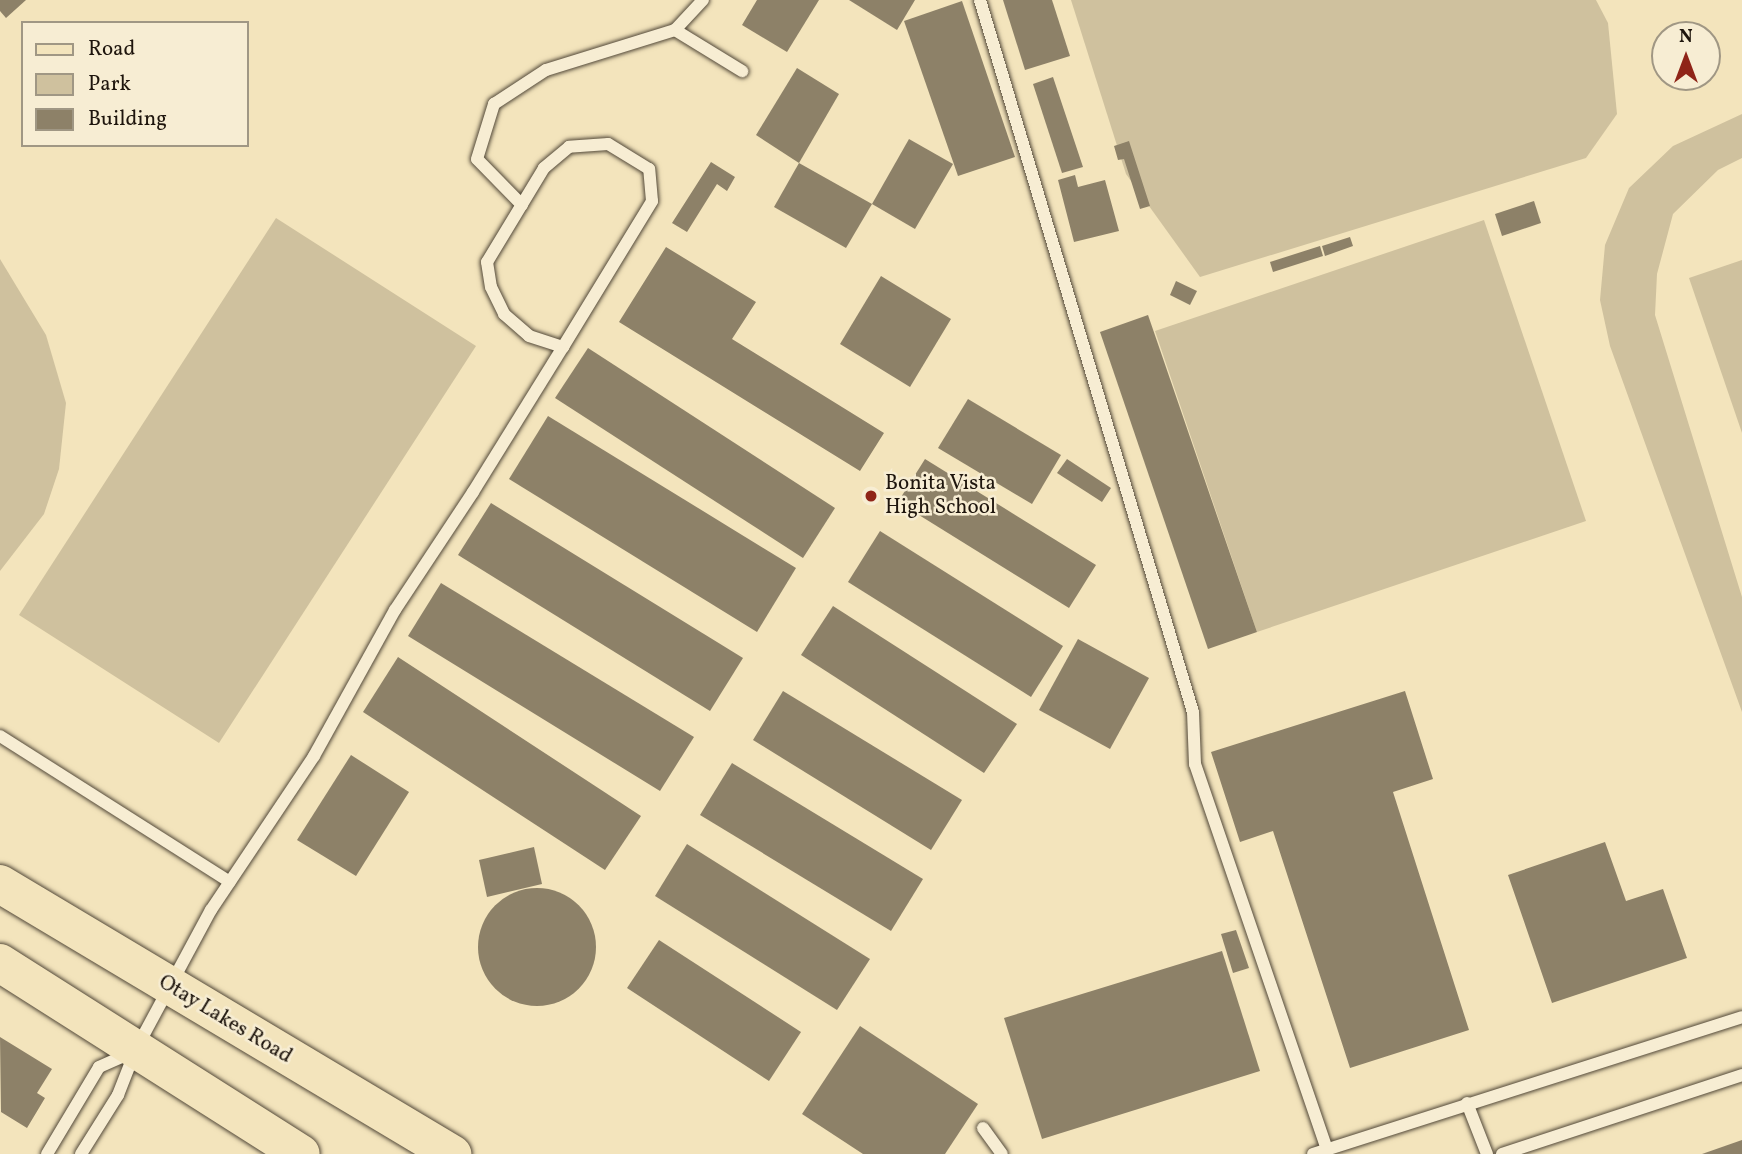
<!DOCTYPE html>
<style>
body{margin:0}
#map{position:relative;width:1742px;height:1154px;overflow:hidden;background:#f3e4bc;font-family:Vollkorn,serif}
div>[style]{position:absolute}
.green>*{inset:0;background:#cfc19e}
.building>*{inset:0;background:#8d8168}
.round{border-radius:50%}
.roads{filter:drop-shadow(0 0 2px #534939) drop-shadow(0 0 2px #534939)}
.lane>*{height:12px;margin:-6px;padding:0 6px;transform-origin:6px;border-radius:6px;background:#f7edd3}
.primary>*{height:38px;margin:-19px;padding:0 19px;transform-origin:19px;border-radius:19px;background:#f3e4bc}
.dots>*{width:19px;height:19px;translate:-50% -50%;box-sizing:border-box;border:4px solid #f7edd3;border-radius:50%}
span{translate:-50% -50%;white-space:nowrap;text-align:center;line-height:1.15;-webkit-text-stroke:5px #f7edd3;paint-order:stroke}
.poi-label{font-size:21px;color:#1e150d}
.left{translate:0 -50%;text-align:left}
.street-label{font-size:21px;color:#1e150d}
.legend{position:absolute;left:21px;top:21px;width:228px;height:126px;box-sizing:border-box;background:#f7edd3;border:2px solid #a09784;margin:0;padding:9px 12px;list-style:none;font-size:21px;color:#1e150d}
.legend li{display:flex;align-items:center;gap:14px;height:35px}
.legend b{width:35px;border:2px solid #a09784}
.north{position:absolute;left:1651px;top:21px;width:70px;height:70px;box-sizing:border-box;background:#f7edd3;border:2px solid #a09784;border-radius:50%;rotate:0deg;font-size:19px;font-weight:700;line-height:28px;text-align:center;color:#1e150d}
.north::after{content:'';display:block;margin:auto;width:24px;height:32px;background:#8f2418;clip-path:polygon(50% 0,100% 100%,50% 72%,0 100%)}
</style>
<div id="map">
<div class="green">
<i style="clip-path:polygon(1071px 0,1596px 0,1608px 23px,1617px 114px,1586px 158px,1200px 277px,1126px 174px)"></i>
<i style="clip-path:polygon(1742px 114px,1742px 158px,1718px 170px,1673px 214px,1657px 274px,1655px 315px,1742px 597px,1742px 712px,1610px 346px,1600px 300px,1605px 245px,1629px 188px,1673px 146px)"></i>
<i style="clip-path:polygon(276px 218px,476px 346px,219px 743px,19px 615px)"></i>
<i style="clip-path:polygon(1484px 220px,1586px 521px,1257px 632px,1155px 331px)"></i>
<i style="clip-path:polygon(0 259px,46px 335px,66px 403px,59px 469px,44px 514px,0 571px)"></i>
<i style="clip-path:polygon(1742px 260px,1742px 433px,1689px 278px)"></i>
</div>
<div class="building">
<i style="clip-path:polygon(0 0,26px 0,6px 18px,0 11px)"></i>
<i style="clip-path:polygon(757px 0,819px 0,787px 52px,742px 25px)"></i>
<i style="clip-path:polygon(849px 0,915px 0,897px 30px)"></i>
<i style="clip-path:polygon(1003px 0,1052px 0,1070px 56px,1025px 70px)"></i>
<i style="clip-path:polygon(962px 1px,1015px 157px,958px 176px,904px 21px)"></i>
<i style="clip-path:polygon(797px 68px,839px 94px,799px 163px,756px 135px)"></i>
<i style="clip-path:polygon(1053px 77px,1083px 167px,1062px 173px,1033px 84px)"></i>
<i style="clip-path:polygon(909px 139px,953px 164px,915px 229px,872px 204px)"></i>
<i style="clip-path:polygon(1129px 141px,1150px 206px,1140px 209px,1124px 159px,1118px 160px,1114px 146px)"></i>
<i style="clip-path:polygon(711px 162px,735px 177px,727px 191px,717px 184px,687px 232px,672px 223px)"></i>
<i style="clip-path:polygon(799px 163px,872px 204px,846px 248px,774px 207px)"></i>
<i style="clip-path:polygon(1075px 175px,1078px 187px,1105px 180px,1119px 231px,1074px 242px,1058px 180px)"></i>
<i style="clip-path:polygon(1534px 201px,1541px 223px,1502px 236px,1495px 214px)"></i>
<i style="clip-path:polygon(1350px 237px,1353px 246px,1325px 256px,1322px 246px)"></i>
<i style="clip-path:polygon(1320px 246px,1323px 256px,1273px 272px,1270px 262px)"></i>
<i style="clip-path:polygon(666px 247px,756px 302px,732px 339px,884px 433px,860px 471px,619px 322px)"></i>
<i style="clip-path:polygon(881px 276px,951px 319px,910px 387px,840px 344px)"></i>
<i style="clip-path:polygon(1176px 281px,1197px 291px,1190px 305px,1170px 295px)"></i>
<i style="clip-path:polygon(1148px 315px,1257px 632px,1208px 649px,1100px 332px)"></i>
<i style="clip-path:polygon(588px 348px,835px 508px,803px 558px,555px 398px)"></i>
<i style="clip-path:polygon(968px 399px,1061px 455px,1032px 504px,938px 448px)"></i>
<i style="clip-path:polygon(548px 416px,796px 568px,757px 632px,509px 479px)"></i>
<i style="clip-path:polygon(925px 459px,1096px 565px,1069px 608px,898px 502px)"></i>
<i style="clip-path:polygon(1067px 459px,1111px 488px,1102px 502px,1057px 473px)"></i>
<i style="clip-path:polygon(491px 503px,743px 658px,710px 711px,458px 555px)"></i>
<i style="clip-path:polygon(880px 531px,1063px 646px,1031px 697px,848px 582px)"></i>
<i style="clip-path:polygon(441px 583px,694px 737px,660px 791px,408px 636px)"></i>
<i style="clip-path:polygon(833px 606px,1017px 724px,984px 773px,801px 655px)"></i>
<i style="clip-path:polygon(1078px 639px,1149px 678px,1110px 749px,1039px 710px)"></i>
<i style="clip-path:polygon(398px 657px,641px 816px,605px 870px,363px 712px)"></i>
<i style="clip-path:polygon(783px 691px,962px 800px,931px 850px,753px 740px)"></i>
<i style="clip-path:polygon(1405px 691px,1433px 779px,1393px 792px,1469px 1030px,1350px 1068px,1273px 831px,1240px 842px,1211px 752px)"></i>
<i style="clip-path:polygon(351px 755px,409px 792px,356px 876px,297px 840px)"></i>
<i style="clip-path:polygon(732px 763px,923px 879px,891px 931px,700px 815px)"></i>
<i style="clip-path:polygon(1605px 842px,1626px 901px,1663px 889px,1687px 958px,1552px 1003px,1508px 875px)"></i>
<i style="clip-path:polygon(687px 844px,870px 959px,837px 1010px,655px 896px)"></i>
<i style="clip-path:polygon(534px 847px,542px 884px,487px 897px,479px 860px)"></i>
<i class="round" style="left:478px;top:888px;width:118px;height:118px"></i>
<i style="clip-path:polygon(1236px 930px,1249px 968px,1233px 973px,1221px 934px)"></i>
<i style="clip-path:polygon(659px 940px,801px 1032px,769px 1081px,627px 988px)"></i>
<i style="clip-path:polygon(1222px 951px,1260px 1071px,1042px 1139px,1004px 1018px)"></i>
<i style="clip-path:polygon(860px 1026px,978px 1104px,945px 1154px,863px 1154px,802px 1114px)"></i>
<i style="clip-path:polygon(0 1037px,52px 1069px,37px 1093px,45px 1098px,27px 1128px,1px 1112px)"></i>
<i style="clip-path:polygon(1742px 1140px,1742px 1154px,1702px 1154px)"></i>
</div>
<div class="roads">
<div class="lane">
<i style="left:980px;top:0;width:743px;rotate:73.35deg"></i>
<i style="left:1193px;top:712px;width:52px;rotate:87.8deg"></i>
<i style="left:1195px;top:764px;width:407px;rotate:71.1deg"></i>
<i style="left:675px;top:30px;width:79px;rotate:31.5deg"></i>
<i style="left:522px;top:205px;width:64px;rotate:-134.4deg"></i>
<i style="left:477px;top:159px;width:58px;rotate:-72.8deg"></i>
<i style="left:494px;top:104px;width:62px;rotate:-33.2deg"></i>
<i style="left:546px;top:70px;width:135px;rotate:-17.2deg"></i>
<i style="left:675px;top:30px;width:41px;rotate:-47deg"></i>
<i style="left:0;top:736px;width:272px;rotate:32.4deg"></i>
<i style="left:1467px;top:1103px;width:55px;rotate:68.6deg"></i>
<i style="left:983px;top:1128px;width:32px;rotate:54deg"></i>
<i style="left:47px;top:1154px;width:101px;rotate:-59.1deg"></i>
<i style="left:99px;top:1067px;width:34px;rotate:-24deg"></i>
<i style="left:81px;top:1154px;width:70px;rotate:-57.9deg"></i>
<i style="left:118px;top:1095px;width:49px;rotate:-68.6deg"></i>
<i style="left:136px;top:1049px;width:158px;rotate:-61.7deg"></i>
<i style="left:211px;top:910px;width:185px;rotate:-56.2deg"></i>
<i style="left:314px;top:756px;width:167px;rotate:-61deg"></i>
<i style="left:395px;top:610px;width:141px;rotate:-56.5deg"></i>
<i style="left:473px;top:492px;width:171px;rotate:-58.2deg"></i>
<i style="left:563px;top:347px;width:171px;rotate:-58.6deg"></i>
<i style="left:652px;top:201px;width:32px;rotate:-95deg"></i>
<i style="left:649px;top:169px;width:48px;rotate:-148.6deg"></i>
<i style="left:608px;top:144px;width:39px;rotate:176deg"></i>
<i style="left:569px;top:147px;width:33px;rotate:140deg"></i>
<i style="left:544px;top:168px;width:110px;rotate:121.2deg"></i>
<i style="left:487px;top:262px;width:25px;rotate:81deg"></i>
<i style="left:491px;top:287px;width:30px;rotate:64deg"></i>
<i style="left:504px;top:314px;width:33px;rotate:41deg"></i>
<i style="left:529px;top:336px;width:36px;rotate:18deg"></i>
<i style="left:1313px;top:1154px;width:450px;rotate:-17.7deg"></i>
<i style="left:1502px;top:1154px;width:253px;rotate:-18.2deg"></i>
</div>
<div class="primary">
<i style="left:0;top:884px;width:527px;rotate:30.85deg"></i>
<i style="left:0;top:963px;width:356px;rotate:32.4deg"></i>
</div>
</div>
<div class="dots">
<i style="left:871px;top:496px;background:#8f2418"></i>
</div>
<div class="poi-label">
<span class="left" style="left:885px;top:496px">Bonita Vista<br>High School</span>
</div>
<div class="street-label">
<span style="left:225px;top:1020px;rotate:31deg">Otay Lakes Road</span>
</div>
<ul class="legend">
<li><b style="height:9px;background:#f3e4bc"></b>Road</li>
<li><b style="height:19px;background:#cfc19e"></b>Park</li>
<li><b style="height:19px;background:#8d8168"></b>Building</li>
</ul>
<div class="north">N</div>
</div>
